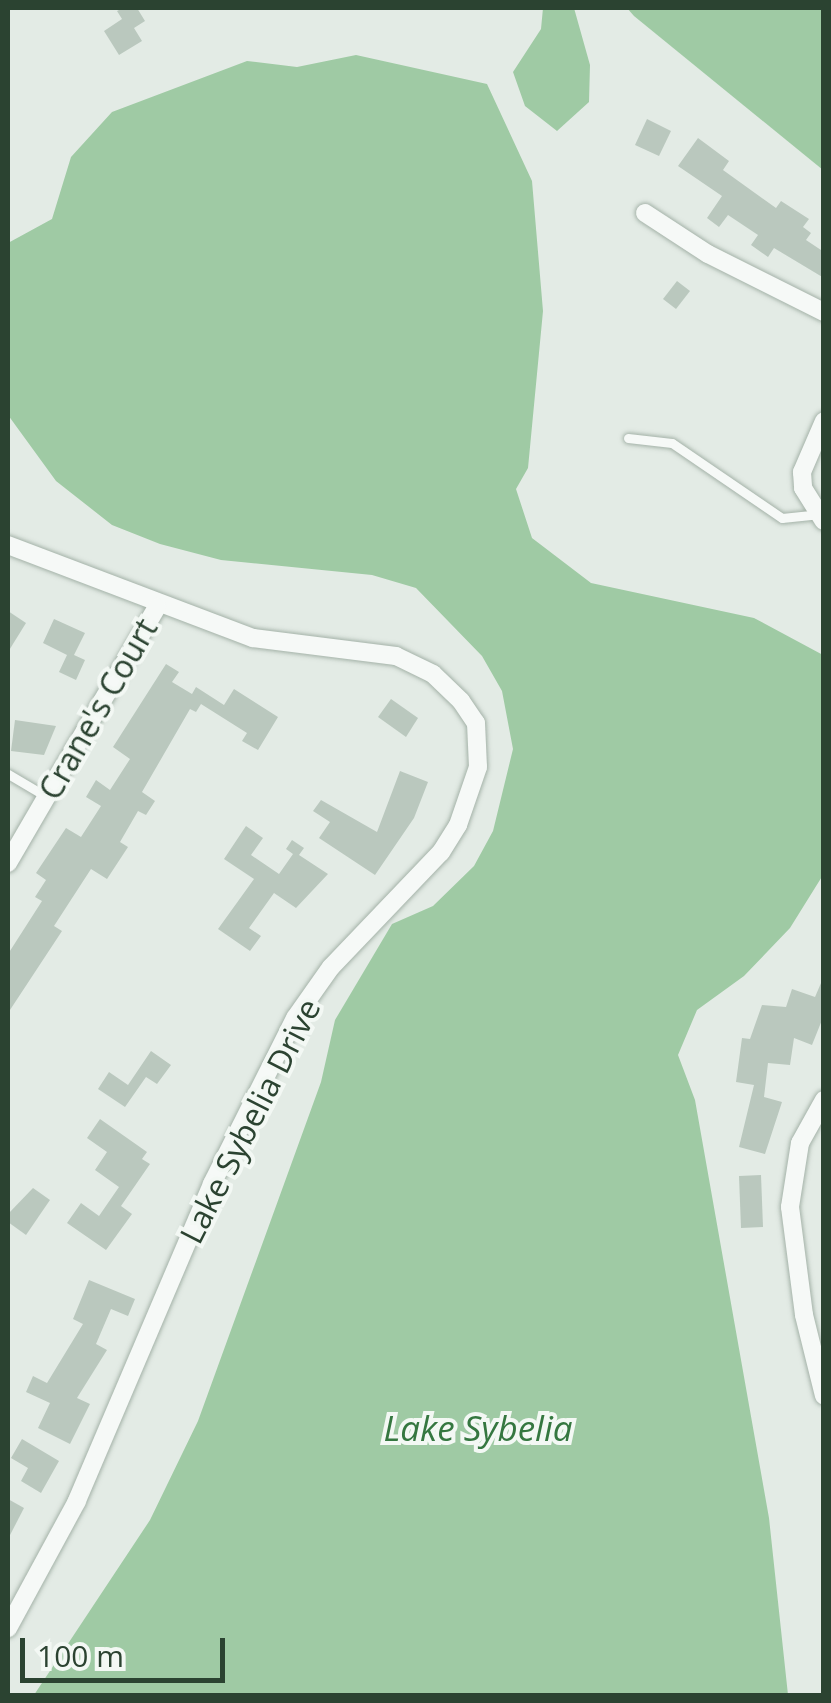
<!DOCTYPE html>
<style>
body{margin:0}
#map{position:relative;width:831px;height:1703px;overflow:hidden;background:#e3ebe5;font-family:"Open Sans",sans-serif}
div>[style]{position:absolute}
.water>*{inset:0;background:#9fcaa4}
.building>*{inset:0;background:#bac8be}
.roads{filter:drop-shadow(0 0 2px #a4b2a8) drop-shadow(0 0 2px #a4b2a8)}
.service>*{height:9px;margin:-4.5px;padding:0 4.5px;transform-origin:4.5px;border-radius:4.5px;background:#f6f9f7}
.minor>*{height:18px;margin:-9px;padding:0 9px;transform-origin:9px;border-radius:9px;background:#f6f9f7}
span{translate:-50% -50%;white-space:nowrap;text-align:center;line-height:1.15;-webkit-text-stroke:8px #f3f8f4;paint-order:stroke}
.street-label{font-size:32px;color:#2b4331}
.water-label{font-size:35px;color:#357740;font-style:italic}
.frame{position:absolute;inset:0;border:10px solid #2b4331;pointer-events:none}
.scale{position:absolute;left:20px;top:1638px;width:205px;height:45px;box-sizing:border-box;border:5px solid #2b4331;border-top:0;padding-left:12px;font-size:30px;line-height:35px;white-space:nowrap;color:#2b4331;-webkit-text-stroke:8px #f3f8f4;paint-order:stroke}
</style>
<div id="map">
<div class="water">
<i style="clip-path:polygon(543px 8px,574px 8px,590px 65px,589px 102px,557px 131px,525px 106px,513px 72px,541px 29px)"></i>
<i style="clip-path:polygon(627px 8px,823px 8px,823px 170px,634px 16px)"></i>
<i style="clip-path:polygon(356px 55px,487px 84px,532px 181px,543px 311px,528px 468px,516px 489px,532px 538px,591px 583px,754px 618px,823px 655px,823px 875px,790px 928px,744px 976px,697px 1010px,678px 1055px,695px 1100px,769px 1518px,788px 1695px,34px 1695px,150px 1520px,198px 1421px,321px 1082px,335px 1020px,392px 924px,433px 906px,474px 866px,493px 831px,513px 749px,502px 691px,482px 656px,416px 588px,372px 575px,221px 560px,160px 544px,112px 525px,56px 481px,8px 415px,8px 243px,52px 219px,71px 157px,112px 112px,247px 61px,297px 67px)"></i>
</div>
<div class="building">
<i style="clip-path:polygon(123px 8px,137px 8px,145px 21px,134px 28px,142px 41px,119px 55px,104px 31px,122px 19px,117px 11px)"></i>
<i style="clip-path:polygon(647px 119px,671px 131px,659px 156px,635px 145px)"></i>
<i style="clip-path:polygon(698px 138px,729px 161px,723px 170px,776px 208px,781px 201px,809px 219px,803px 227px,811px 233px,806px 240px,824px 252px,824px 278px,774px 248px,768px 257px,751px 245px,758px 235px,728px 215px,719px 227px,707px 218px,722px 196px,678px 166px)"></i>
<i style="clip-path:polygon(677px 281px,690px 291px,676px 309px,663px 299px)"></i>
<i style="clip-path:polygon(8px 611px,26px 623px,8px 652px)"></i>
<i style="clip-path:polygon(54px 619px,85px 633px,74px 655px,85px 660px,76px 680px,59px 672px,67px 655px,43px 643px)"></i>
<i style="clip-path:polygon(166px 664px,179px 672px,172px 682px,192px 694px,196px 687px,224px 705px,234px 689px,278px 717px,258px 750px,242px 741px,247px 733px,201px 704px,196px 712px,190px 709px,142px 792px,155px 801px,146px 815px,138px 811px,120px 842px,128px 847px,107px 879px,91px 869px,54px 926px,62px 931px,8px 1013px,8px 954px,42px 901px,35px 897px,46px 880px,36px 873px,66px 828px,81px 837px,101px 806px,86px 797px,96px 780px,110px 790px,130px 759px,113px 747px)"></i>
<i style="clip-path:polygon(391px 699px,418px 718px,406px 737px,378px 717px)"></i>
<i style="clip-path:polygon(15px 720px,56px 726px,44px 755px,11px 751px)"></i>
<i style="clip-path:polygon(400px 771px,428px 782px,414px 818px,375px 875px,319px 838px,330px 822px,313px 811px,321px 800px,377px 832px)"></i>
<i style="clip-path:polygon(246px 826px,263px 838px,251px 855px,279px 874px,293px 854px,286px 849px,292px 840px,304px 848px,299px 855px,328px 874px,296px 908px,274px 893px,249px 928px,261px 936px,250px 951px,218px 929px,254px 879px,224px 859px)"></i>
<i style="clip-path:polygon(824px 976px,824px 1015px,812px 1045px,794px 1038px,790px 1065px,768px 1063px,764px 1097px,782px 1102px,765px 1154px,739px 1147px,754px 1085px,736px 1082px,742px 1038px,750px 1039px,762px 1005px,786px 1007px,792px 989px,815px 997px)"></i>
<i style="clip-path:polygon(151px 1051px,171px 1065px,157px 1084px,146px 1077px,125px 1107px,98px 1089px,109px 1072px,128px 1085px)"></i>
<i style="clip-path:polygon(100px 1119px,147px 1152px,142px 1159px,150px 1164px,121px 1206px,132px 1214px,106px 1250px,67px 1223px,81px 1203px,99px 1216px,119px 1187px,95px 1170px,107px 1152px,87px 1138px)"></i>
<i style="clip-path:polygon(761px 1175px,763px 1227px,741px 1228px,739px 1176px)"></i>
<i style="clip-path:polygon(33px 1188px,50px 1200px,26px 1235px,8px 1222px,8px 1214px)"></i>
<i style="clip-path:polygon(89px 1280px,135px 1299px,128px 1316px,111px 1309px,96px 1344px,107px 1350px,77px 1398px,90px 1404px,70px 1444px,38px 1428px,50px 1403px,26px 1392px,33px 1376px,47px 1383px,83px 1324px,73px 1319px)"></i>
<i style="clip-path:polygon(22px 1439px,59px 1461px,41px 1493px,21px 1481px,28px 1468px,11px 1458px)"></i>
<i style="clip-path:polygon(8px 1499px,24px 1508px,8px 1539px)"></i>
</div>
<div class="roads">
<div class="service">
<i style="left:628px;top:438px;width:44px;rotate:6.5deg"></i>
<i style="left:672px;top:443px;width:133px;rotate:34.3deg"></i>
<i style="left:782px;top:518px;width:36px;rotate:-6deg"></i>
<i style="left:8px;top:774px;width:45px;rotate:30.5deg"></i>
</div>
<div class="minor">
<i style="left:645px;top:213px;width:75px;rotate:33.1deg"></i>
<i style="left:708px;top:254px;width:130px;rotate:26.6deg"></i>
<i style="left:824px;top:421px;width:56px;rotate:113.3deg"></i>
<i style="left:802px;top:472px;width:16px;rotate:86deg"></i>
<i style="left:803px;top:488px;width:39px;rotate:58deg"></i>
<i style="left:8px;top:545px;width:262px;rotate:20.8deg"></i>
<i style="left:253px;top:638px;width:144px;rotate:7.2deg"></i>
<i style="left:396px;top:656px;width:41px;rotate:25.9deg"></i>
<i style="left:433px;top:674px;width:39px;rotate:44deg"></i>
<i style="left:461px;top:701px;width:27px;rotate:56deg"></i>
<i style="left:476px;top:723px;width:44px;rotate:87.4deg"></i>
<i style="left:478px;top:767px;width:61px;rotate:109deg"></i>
<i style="left:458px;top:825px;width:32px;rotate:122deg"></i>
<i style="left:441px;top:852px;width:159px;rotate:133.7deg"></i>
<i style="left:331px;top:967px;width:62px;rotate:125.2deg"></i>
<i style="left:295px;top:1018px;width:186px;rotate:116.6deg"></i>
<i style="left:212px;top:1184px;width:345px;rotate:113.1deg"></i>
<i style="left:77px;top:1501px;width:145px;rotate:118.5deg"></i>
<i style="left:8px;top:863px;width:296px;rotate:-59.8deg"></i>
<i style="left:824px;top:1100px;width:49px;rotate:119.2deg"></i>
<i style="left:800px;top:1143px;width:65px;rotate:98.9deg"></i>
<i style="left:790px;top:1207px;width:109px;rotate:82.6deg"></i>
<i style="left:804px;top:1315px;width:83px;rotate:76.1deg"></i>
</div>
</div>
<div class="street-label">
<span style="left:98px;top:709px;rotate:-60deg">Crane's Court</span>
<span style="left:250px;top:1121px;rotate:-63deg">Lake Sybelia Drive</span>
</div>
<div class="water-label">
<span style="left:478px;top:1428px">Lake Sybelia</span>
</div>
<div class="frame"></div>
<div class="scale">100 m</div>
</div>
